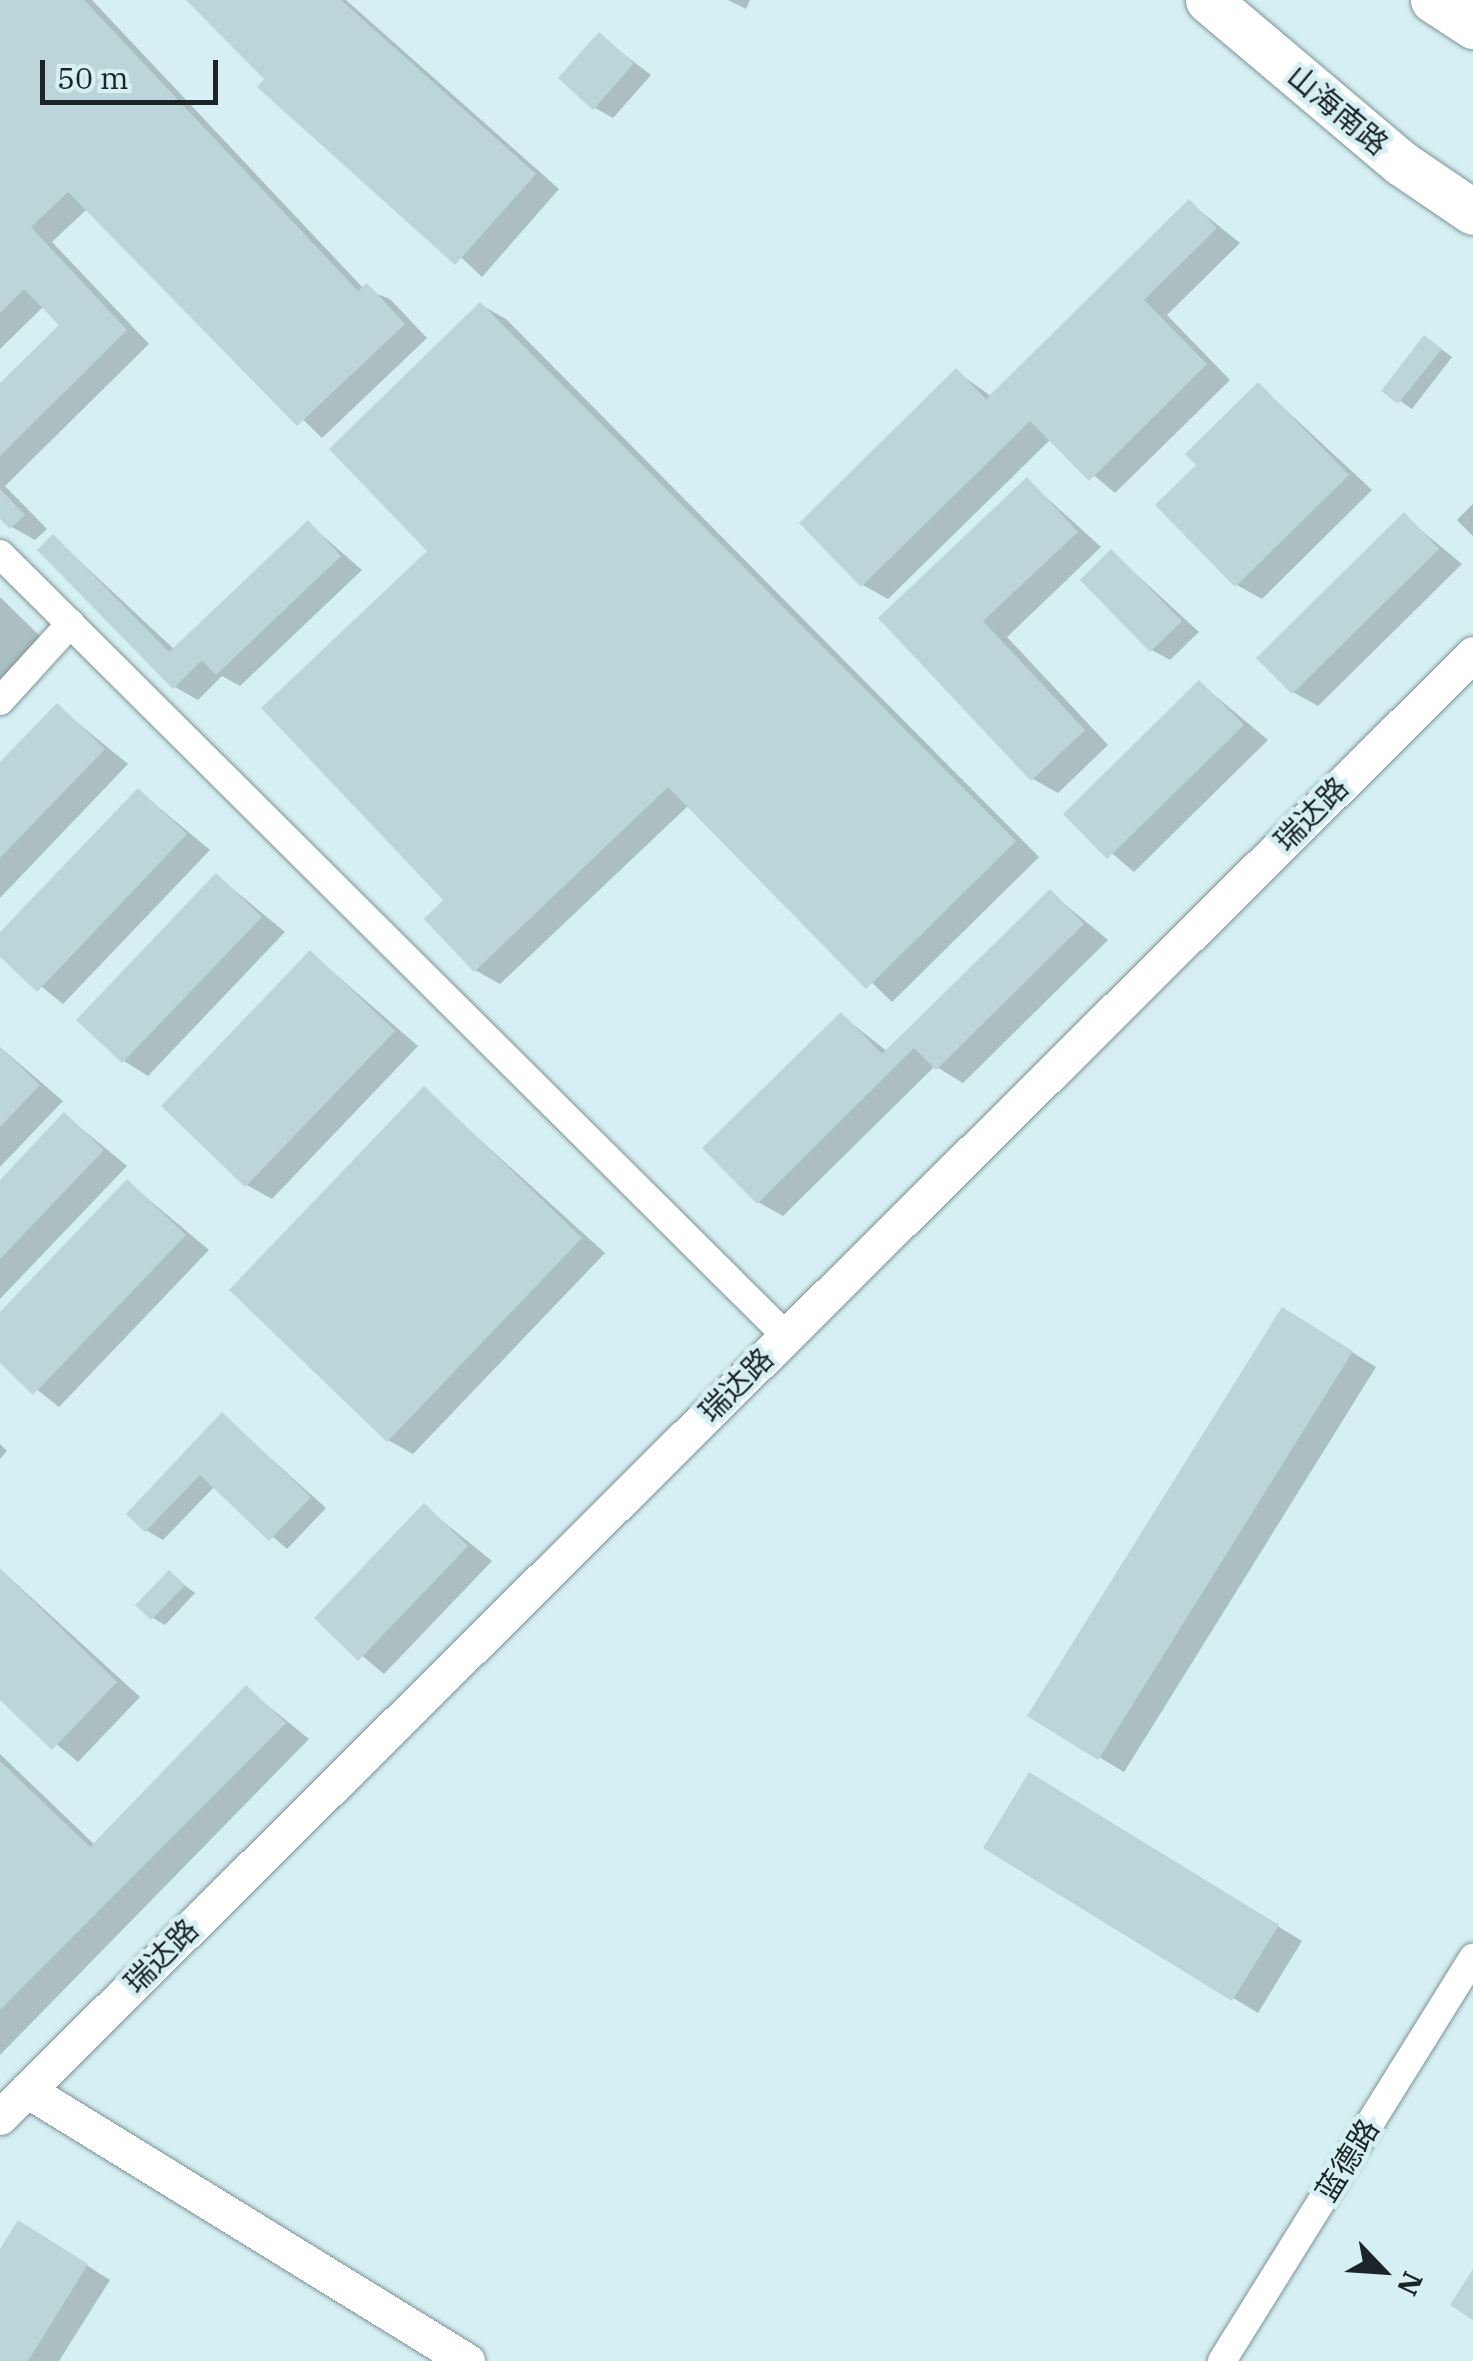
<!DOCTYPE html>
<meta charset="utf-8">
<style>
body{margin:0}
#map{position:relative;width:1473px;height:2361px;overflow:hidden;background:#d6eff3;font-family:"IBM Plex Serif","Noto Sans SC",serif}
div>[style]{position:absolute}
.shadow>*{inset:0;background:#0003}
.building>*{inset:0;background:#bcd5d8}
.roads{filter:drop-shadow(0 0 2px #7d9497) drop-shadow(0 0 2px #7d9497)}
.minor>*{height:28px;margin:-14px;padding:0 14px;transform-origin:14px;border-radius:14px;background:#fff}
.tertiary>*{height:35px;margin:-17.5px;padding:0 17.5px;transform-origin:17.5px;border-radius:17.5px;background:#fff}
.primary>*{height:45px;margin:-22.5px;padding:0 22.5px;transform-origin:22.5px;border-radius:22.5px;background:#fff}
span{translate:-50% -50%;white-space:nowrap;text-align:center;line-height:1.15;-webkit-text-stroke:9px #d6eff3;paint-order:stroke}
.street-label{font-size:30px;color:#1b2426}
.north{position:absolute;left:1333px;top:2221px;width:100px;height:100px;-webkit-text-stroke:8px #d6eff3;paint-order:stroke;rotate:115deg;font-size:28px;font-weight:700;line-height:40px;text-align:center;color:#1b2426}
.north::after{content:'';display:block;margin:auto;width:35px;height:45px;background:#1b2426;clip-path:polygon(50% 0,100% 100%,50% 72%,0 100%)}
.scale{position:absolute;left:40px;top:60px;width:178px;height:45px;box-sizing:border-box;border:5px solid #1b2426;border-top:0;padding-left:12px;font-size:30px;line-height:35px;white-space:nowrap;color:#1b2426;-webkit-text-stroke:8px #d6eff3;paint-order:stroke}
</style>
<div id="map">
<div class="shadow">
<i style="clip-path:polygon(0 0,92px 0,364px 289px,390px 299px,427px 338px,322px 438px,87px 209px,52px 242px,149px 344px,5px 486px,47px 529px,35px 540px,12px 527px,0 515px,0 387px,62px 325px,44px 306px,0 349px)"></i>
<i style="clip-path:polygon(188px 0,346px 0,559px 189px,482px 277px)"></i>
<i style="clip-path:polygon(728px 0,750px 0,746px 9px)"></i>
<i style="clip-path:polygon(599px 35px,651px 75px,613px 118px,595px 108px)"></i>
<i style="clip-path:polygon(1189px 202px,1240px 243px,1167px 315px,1230px 380px,1115px 493px,1051px 439px,888px 599px,863px 585px,956px 371px,992px 397px)"></i>
<i style="clip-path:polygon(481px 305px,506px 319px,1039px 857px,892px 1002px,689px 805px,500px 984px,475px 970px,446px 901px,430px 551px)"></i>
<i style="clip-path:polygon(1436px 345px,1452px 357px,1412px 409px,1384px 390px)"></i>
<i style="clip-path:polygon(1259px 385px,1372px 490px,1262px 599px,1237px 585px,1199px 465px)"></i>
<i style="clip-path:polygon(1027px 480px,1101px 547px,1007px 637px,1108px 745px,1058px 793px,1033px 779px,882px 618px)"></i>
<i style="clip-path:polygon(1473px 504px,1473px 536px,1457px 520px)"></i>
<i style="clip-path:polygon(1404px 516px,1462px 564px,1318px 706px,1293px 692px)"></i>
<i style="clip-path:polygon(308px 523px,362px 570px,240px 686px,222px 676px,198px 700px,175px 687px,54px 537px,175px 650px)"></i>
<i style="clip-path:polygon(1112px 552px,1199px 632px,1170px 660px,1152px 650px)"></i>
<i style="clip-path:polygon(0 597px,43px 639px,0 688px)"></i>
<i style="clip-path:polygon(1200px 683px,1268px 740px,1134px 872px,1066px 814px)"></i>
<i style="clip-path:polygon(57px 706px,128px 764px,0 898px,0 766px)"></i>
<i style="clip-path:polygon(139px 791px,210px 850px,63px 1004px,0 953px,0 936px)"></i>
<i style="clip-path:polygon(217px 876px,285px 932px,148px 1076px,124px 1061px)"></i>
<i style="clip-path:polygon(1050px 892px,1108px 940px,963px 1083px,935px 1066px,783px 1216px,758px 1202px,841px 1015px,888px 1052px)"></i>
<i style="clip-path:polygon(311px 953px,418px 1046px,272px 1199px,247px 1185px)"></i>
<i style="clip-path:polygon(0 1047px,63px 1101px,0 1167px)"></i>
<i style="clip-path:polygon(424px 1089px,605px 1253px,413px 1454px,388px 1440px)"></i>
<i style="clip-path:polygon(65px 1115px,127px 1166px,0 1299px,0 1183px)"></i>
<i style="clip-path:polygon(128px 1182px,209px 1250px,59px 1407px,0 1360px,0 1316px)"></i>
<i style="clip-path:polygon(1307px 1324px,1376px 1367px,1124px 1772px,1030px 1715px)"></i>
<i style="clip-path:polygon(222px 1415px,326px 1508px,287px 1549px,215px 1486px,163px 1540px,146px 1530px)"></i>
<i style="clip-path:polygon(0 1444px,7px 1451px,0 1459px)"></i>
<i style="clip-path:polygon(424px 1506px,492px 1561px,384px 1674px,317px 1618px)"></i>
<i style="clip-path:polygon(0 1569px,140px 1697px,78px 1762px,0 1697px)"></i>
<i style="clip-path:polygon(169px 1573px,195px 1593px,165px 1625px,153px 1618px)"></i>
<i style="clip-path:polygon(246px 1688px,309px 1739px,0 2055px,0 1754px,96px 1846px)"></i>
<i style="clip-path:polygon(1055px 1790px,1302px 1941px,1258px 2013px,986px 1848px)"></i>
<i style="clip-path:polygon(42px 2237px,110px 2280px,59px 2361px,0 2361px,0 2254px)"></i>
</div>
<div class="building">
<i style="clip-path:polygon(0 0,84px 0,358px 291px,367px 283px,405px 324px,297px 426px,68px 192px,31px 227px,127px 330px,0 456px,0 383px,59px 325px,24px 289px,0 313px)"></i>
<i style="clip-path:polygon(186px 0,341px 0,536px 174px,455px 265px,257px 87px,264px 79px)"></i>
<i style="clip-path:polygon(599px 32px,634px 63px,593px 110px,558px 78px)"></i>
<i style="clip-path:polygon(1189px 199px,1217px 228px,1144px 300px,1207px 364px,1089px 481px,1030px 421px,861px 587px,799px 523px,956px 368px,986px 399px)"></i>
<i style="clip-path:polygon(480px 302px,1016px 841px,866px 989px,668px 787px,474px 972px,424px 919px,443px 900px,261px 708px,427px 551px,329px 449px)"></i>
<i style="clip-path:polygon(1424px 335px,1442px 349px,1398px 404px,1381px 391px)"></i>
<i style="clip-path:polygon(1258px 382px,1349px 475px,1235px 587px,1155px 505px,1196px 465px,1185px 454px)"></i>
<i style="clip-path:polygon(1027px 477px,1078px 532px,983px 621px,1085px 730px,1031px 781px,878px 618px)"></i>
<i style="clip-path:polygon(0 489px,25px 515px,10px 529px,0 519px)"></i>
<i style="clip-path:polygon(1404px 512px,1439px 549px,1292px 694px,1256px 658px)"></i>
<i style="clip-path:polygon(308px 520px,341px 556px,216px 675px,202px 660px,173px 689px,37px 550px,53px 534px,169px 652px)"></i>
<i style="clip-path:polygon(1111px 549px,1182px 621px,1150px 652px,1080px 580px)"></i>
<i style="clip-path:polygon(1199px 680px,1244px 725px,1107px 859px,1063px 814px)"></i>
<i style="clip-path:polygon(57px 703px,105px 749px,0 858px,0 762px)"></i>
<i style="clip-path:polygon(138px 788px,187px 834px,37px 992px,0 957px,0 932px)"></i>
<i style="clip-path:polygon(216px 873px,262px 917px,122px 1063px,76px 1020px)"></i>
<i style="clip-path:polygon(1050px 889px,1084px 924px,936px 1070px,914px 1048px,757px 1204px,702px 1148px,841px 1012px,882px 1054px)"></i>
<i style="clip-path:polygon(310px 950px,395px 1031px,245px 1187px,161px 1106px)"></i>
<i style="clip-path:polygon(0 1047px,40px 1085px,0 1127px)"></i>
<i style="clip-path:polygon(424px 1086px,582px 1238px,387px 1442px,229px 1290px)"></i>
<i style="clip-path:polygon(64px 1112px,104px 1150px,0 1259px,0 1180px)"></i>
<i style="clip-path:polygon(127px 1179px,186px 1235px,33px 1395px,0 1363px,0 1312px)"></i>
<i style="clip-path:polygon(1282px 1307px,1353px 1351px,1098px 1760px,1027px 1716px)"></i>
<i style="clip-path:polygon(222px 1412px,311px 1497px,269px 1541px,200px 1475px,145px 1532px,126px 1514px)"></i>
<i style="clip-path:polygon(424px 1503px,468px 1546px,358px 1661px,314px 1618px)"></i>
<i style="clip-path:polygon(0 1569px,117px 1682px,52px 1750px,0 1700px)"></i>
<i style="clip-path:polygon(169px 1570px,185px 1585px,151px 1620px,135px 1605px)"></i>
<i style="clip-path:polygon(246px 1685px,286px 1723px,0 2010px,0 1761px,90px 1847px)"></i>
<i style="clip-path:polygon(1029px 1772px,1279px 1925px,1232px 2001px,983px 1848px)"></i>
<i style="clip-path:polygon(18px 2220px,88px 2264px,28px 2361px,0 2361px,0 2249px)"></i>
<i style="clip-path:polygon(1473px 2269px,1473px 2320px,1450px 2305px)"></i>
</div>
<div class="roads">
<div class="minor">
<i style="left:0;top:554px;width:1109px;rotate:44.85deg"></i>
<i style="left:0;top:701px;width:105px;rotate:-47.7deg"></i>
<i style="left:1222px;top:2361px;width:475px;rotate:-58.1deg"></i>
</div>
<div class="tertiary">
<i style="left:27px;top:2090px;width:517px;rotate:31.63deg"></i>
<i style="left:0;top:2117px;width:2076px;rotate:-44.8deg"></i>
</div>
<div class="primary">
<i style="left:1208px;top:0;width:253px;rotate:40.2deg"></i>
<i style="left:1401px;top:163px;width:87px;rotate:34.2deg"></i>
<i style="left:1433px;top:0;width:48px;rotate:33deg"></i>
</div>
</div>
<div class="street-label">
<span style="left:1338px;top:110px;rotate:40deg">山海南路</span>
<span style="left:1311px;top:814px;rotate:-45deg">瑞达路</span>
<span style="left:736px;top:1385px;rotate:-45deg">瑞达路</span>
<span style="left:161px;top:1956px;rotate:-45deg">瑞达路</span>
<span style="left:1347px;top:2160px;rotate:-58deg">蓝德路</span>
</div>
<div class="north">N</div>
<div class="scale">50 m</div>
</div>
